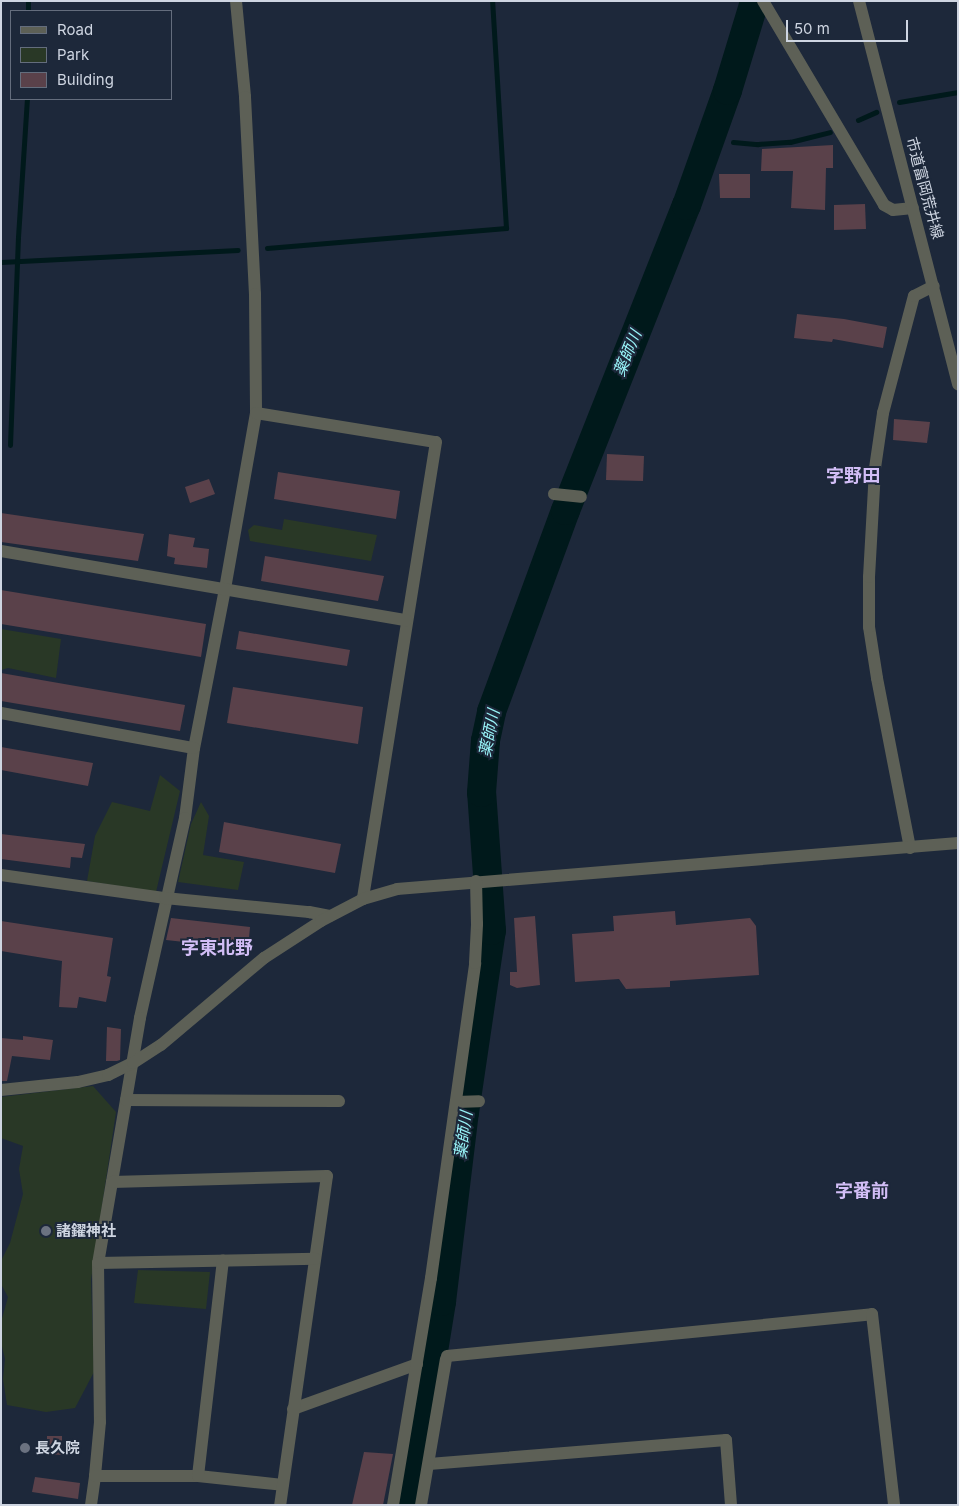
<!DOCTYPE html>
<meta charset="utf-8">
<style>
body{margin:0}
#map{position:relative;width:959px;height:1506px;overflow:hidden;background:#1d283a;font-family:Inter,"Noto Sans JP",sans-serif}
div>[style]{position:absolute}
.green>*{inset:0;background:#293826}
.stream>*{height:5px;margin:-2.5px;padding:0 2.5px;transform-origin:2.5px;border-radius:2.5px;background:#00191b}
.river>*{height:29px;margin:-14.5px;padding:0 14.5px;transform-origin:14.5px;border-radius:14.5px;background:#00191b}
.building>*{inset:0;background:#5a414a}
.pedestrian>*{height:12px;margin:-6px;padding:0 6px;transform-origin:6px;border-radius:6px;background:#5d6056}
.minor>*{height:12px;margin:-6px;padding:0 6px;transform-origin:6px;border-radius:6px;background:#5d6056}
.tertiary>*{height:12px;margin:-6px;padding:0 6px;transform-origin:6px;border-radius:6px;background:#5d6056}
.dots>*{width:14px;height:14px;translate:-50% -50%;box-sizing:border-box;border:2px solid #1d283a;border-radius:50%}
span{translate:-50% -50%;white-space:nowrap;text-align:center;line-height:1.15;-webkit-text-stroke:4px #1d283a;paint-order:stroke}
.street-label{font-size:15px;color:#ced5e1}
.poi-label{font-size:15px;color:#ced5e1;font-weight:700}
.left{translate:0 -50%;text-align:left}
.water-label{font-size:16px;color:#99f5fa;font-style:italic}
.quarter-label{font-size:18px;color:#d2bef6;font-weight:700}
.frame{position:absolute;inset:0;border:2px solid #ced5e1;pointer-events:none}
.legend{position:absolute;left:10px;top:10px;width:162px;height:90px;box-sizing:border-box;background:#1d283a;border:1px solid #646d7d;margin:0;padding:6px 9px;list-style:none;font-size:15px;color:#ced5e1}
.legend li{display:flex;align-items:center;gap:10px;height:25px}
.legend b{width:25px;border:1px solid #646d7d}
.scale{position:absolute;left:786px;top:20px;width:122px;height:22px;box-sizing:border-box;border:2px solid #ced5e1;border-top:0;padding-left:6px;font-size:15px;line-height:18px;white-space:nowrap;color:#ced5e1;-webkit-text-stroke:4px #1d283a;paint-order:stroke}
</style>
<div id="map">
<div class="green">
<i style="clip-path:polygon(284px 519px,377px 535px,371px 561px,250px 541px,248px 530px,254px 525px,282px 530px)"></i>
<i style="clip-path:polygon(1px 629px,61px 639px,56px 678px,8px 668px,1px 670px)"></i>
<i style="clip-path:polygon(160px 775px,180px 791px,156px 892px,87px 881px,95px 836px,112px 802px,150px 811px)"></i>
<i style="clip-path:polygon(201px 802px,209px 816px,203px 855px,244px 862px,238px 890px,178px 882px,191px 824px)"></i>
<i style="clip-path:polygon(93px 1086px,116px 1112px,91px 1280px,94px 1372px,75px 1408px,46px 1412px,7px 1405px,3px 1379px,5px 1359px,1px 1342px,1px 1322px,8px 1297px,1px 1284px,2px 1259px,10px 1243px,23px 1194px,19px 1169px,23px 1146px,1px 1138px,1px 1097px)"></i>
<i style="clip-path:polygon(138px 1270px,210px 1272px,206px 1309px,134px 1303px)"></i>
</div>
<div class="stream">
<i style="left:28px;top:11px;width:10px;rotate:-90deg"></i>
<i style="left:899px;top:102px;width:60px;rotate:-9.6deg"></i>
<i style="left:858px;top:120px;width:20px;rotate:-24deg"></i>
<i style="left:709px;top:135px;width:8px;rotate:23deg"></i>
<i style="left:733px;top:142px;width:25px;rotate:5deg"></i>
<i style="left:758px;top:144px;width:32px;rotate:-4deg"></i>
<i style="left:790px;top:142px;width:41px;rotate:-14deg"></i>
<i style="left:267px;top:248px;width:240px;rotate:-4.8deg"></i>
<i style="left:506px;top:228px;width:227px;rotate:-93.5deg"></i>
<i style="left:1px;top:262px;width:237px;rotate:-2.9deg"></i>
<i style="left:10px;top:445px;width:208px;rotate:-87.8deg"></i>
<i style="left:18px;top:237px;width:138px;rotate:-86.3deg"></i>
</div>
<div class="river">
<i style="left:408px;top:1505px;width:207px;rotate:-80.8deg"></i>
<i style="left:441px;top:1301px;width:190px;rotate:-83.1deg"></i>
<i style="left:464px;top:1112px;width:184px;rotate:-81.6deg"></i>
<i style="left:491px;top:930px;width:138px;rotate:-94.1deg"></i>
<i style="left:481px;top:792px;width:52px;rotate:-85.6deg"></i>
<i style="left:485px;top:740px;width:30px;rotate:-78deg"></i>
<i style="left:491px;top:711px;width:214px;rotate:-69.8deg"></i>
<i style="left:565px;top:510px;width:328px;rotate:-68.4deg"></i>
<i style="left:686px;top:205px;width:122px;rotate:-70.4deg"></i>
<i style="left:727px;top:90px;width:93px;rotate:-73.1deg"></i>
</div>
<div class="building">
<i style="clip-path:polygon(833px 145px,833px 168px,826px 168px,825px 210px,791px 208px,793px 171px,761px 171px,762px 149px)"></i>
<i style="clip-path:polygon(719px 174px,750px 174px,750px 198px,720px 198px)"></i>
<i style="clip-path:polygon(865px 204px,866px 229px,834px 230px,834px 205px)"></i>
<i style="clip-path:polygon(797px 314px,844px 319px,887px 327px,883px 348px,833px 339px,832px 342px,794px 338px)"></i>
<i style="clip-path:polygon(894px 419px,930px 422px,927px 443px,893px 440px)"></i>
<i style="clip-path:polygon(607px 454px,644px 456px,643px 481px,606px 480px)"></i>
<i style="clip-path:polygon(278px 472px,400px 491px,396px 519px,274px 499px)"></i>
<i style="clip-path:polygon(209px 479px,215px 494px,190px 503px,185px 487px)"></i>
<i style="clip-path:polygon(1px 513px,144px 534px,138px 561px,1px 542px)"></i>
<i style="clip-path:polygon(169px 534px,195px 538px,193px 547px,209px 549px,207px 568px,174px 564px,175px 558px,167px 556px)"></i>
<i style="clip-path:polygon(265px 556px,384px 576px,378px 601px,261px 581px)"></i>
<i style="clip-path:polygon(1px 590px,206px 624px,201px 657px,1px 624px)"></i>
<i style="clip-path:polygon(239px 631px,350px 650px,347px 666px,236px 649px)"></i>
<i style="clip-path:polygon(1px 673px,185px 705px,180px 731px,1px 701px)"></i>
<i style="clip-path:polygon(233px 687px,363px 707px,358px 744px,227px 723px)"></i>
<i style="clip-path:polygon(1px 747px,93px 763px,88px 786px,1px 770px)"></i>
<i style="clip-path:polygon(224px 822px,341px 844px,335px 873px,219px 852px)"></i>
<i style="clip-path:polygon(1px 834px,85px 844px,82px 858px,71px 857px,70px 868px,1px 859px)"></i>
<i style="clip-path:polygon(675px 911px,676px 925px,750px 918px,756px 926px,759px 975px,670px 981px,670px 987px,626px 989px,619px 979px,575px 982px,572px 934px,614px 931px,613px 916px)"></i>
<i style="clip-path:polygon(535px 916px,540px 985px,517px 988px,510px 985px,510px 972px,517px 972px,514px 918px)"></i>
<i style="clip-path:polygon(171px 918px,250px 927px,248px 949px,166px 940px)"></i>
<i style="clip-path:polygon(1px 921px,113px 938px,107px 976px,111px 977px,106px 1002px,79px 997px,77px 1008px,59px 1007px,62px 961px,1px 951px)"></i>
<i style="clip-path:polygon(107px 1027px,121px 1029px,120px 1060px,117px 1061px,106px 1061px)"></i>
<i style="clip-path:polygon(23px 1036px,53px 1040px,50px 1060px,12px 1056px,7px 1081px,1px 1081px,1px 1038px,23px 1040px)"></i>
<i style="clip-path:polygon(47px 1436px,62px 1436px,62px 1455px,47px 1454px)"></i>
<i style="clip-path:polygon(364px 1452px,393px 1454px,383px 1505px,352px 1505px)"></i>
<i style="clip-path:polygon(35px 1477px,80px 1483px,78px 1499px,32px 1492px)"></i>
</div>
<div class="pedestrian">
<i style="left:293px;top:1409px;width:132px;rotate:-19.9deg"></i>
<i style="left:91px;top:1505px;width:29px;rotate:-82deg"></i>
</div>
<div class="minor">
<i style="left:236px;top:1px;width:96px;rotate:84.6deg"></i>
<i style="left:245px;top:97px;width:197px;rotate:87.1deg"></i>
<i style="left:255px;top:294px;width:119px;rotate:89.5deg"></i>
<i style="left:256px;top:413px;width:179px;rotate:100deg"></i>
<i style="left:225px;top:589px;width:162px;rotate:101deg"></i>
<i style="left:194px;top:748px;width:71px;rotate:97.3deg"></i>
<i style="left:185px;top:818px;width:205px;rotate:102.7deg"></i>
<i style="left:140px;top:1018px;width:249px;rotate:99.7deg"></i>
<i style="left:98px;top:1263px;width:159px;rotate:89.3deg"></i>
<i style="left:100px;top:1422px;width:54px;rotate:95.3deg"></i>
<i style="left:95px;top:1476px;width:103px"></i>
<i style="left:198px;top:1476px;width:85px;rotate:6deg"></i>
<i style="left:763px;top:1px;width:237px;rotate:59.3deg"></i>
<i style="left:884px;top:205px;width:10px;rotate:29deg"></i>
<i style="left:893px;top:210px;width:20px;rotate:-6deg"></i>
<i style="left:256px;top:413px;width:182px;rotate:9.2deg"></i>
<i style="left:436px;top:442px;width:463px;rotate:99.1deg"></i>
<i style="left:554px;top:494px;width:27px;rotate:6deg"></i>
<i style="left:1px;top:551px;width:411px;rotate:9.7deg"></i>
<i style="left:1px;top:713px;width:196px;rotate:10.3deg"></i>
<i style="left:910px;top:848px;width:173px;rotate:-101deg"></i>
<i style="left:877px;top:678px;width:52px;rotate:-98.9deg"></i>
<i style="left:869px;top:627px;width:50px;rotate:-90deg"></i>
<i style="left:869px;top:577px;width:109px;rotate:-86.8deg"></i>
<i style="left:875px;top:468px;width:56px;rotate:-81.7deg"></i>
<i style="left:883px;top:413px;width:121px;rotate:-75.2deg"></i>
<i style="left:914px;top:296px;width:22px;rotate:-27deg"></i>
<i style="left:1px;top:875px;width:166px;rotate:8deg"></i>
<i style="left:165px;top:898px;width:145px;rotate:5.6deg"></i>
<i style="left:309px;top:912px;width:21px;rotate:11deg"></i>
<i style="left:1px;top:1090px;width:77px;rotate:-5.9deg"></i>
<i style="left:78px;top:1082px;width:31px;rotate:-13deg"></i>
<i style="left:108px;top:1075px;width:28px;rotate:-26deg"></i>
<i style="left:133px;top:1063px;width:33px;rotate:-33deg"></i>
<i style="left:161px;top:1045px;width:135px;rotate:-40.2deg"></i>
<i style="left:264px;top:958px;width:68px;rotate:-33deg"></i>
<i style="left:321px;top:921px;width:47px;rotate:-27.6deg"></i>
<i style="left:363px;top:899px;width:35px;rotate:-16deg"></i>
<i style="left:397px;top:889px;width:563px;rotate:-4.69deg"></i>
<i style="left:126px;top:1100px;width:213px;rotate:0.3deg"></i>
<i style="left:456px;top:1102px;width:23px;rotate:-2deg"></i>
<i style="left:112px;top:1182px;width:215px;rotate:-1.6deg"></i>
<i style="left:327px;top:1176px;width:332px;rotate:98.1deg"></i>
<i style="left:98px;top:1263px;width:217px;rotate:-1.1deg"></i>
<i style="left:447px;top:1356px;width:427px;rotate:-5.6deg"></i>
<i style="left:872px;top:1314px;width:192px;rotate:83.4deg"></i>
<i style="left:429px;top:1464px;width:298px;rotate:-4.6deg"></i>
<i style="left:726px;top:1440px;width:65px;rotate:85.6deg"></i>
<i style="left:198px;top:1476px;width:217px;rotate:-83.4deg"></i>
<i style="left:393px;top:1505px;width:230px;rotate:-80.5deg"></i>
<i style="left:431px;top:1278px;width:318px;rotate:-82deg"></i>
<i style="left:475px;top:963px;width:39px;rotate:-87deg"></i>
<i style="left:477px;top:924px;width:43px;rotate:-91.3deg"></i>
<i style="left:421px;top:1505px;width:148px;rotate:-80.3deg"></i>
</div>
<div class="tertiary">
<i style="left:859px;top:1px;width:396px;rotate:75.5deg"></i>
</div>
<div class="dots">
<i style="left:46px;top:1231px;background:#6b7280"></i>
<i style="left:25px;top:1448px;background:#6b7280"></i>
</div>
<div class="street-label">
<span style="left:925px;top:188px;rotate:75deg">市道富岡荒井線</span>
</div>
<div class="poi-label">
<span class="left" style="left:56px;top:1231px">諸鑃神社</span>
<span class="left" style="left:35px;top:1448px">長久院</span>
</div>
<div class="water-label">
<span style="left:627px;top:353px;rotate:-68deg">薬師川</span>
<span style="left:489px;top:733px;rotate:-79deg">薬師川</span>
<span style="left:463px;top:1135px;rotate:-82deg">薬師川</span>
</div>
<div class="quarter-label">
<span style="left:853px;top:476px">字野田</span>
<span style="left:217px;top:948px">字東北野</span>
<span style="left:862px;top:1191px">字番前</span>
</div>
<div class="frame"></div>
<ul class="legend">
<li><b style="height:6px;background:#5d6056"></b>Road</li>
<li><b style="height:14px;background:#293826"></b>Park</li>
<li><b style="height:14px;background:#5a414a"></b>Building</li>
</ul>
<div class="scale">50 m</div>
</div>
